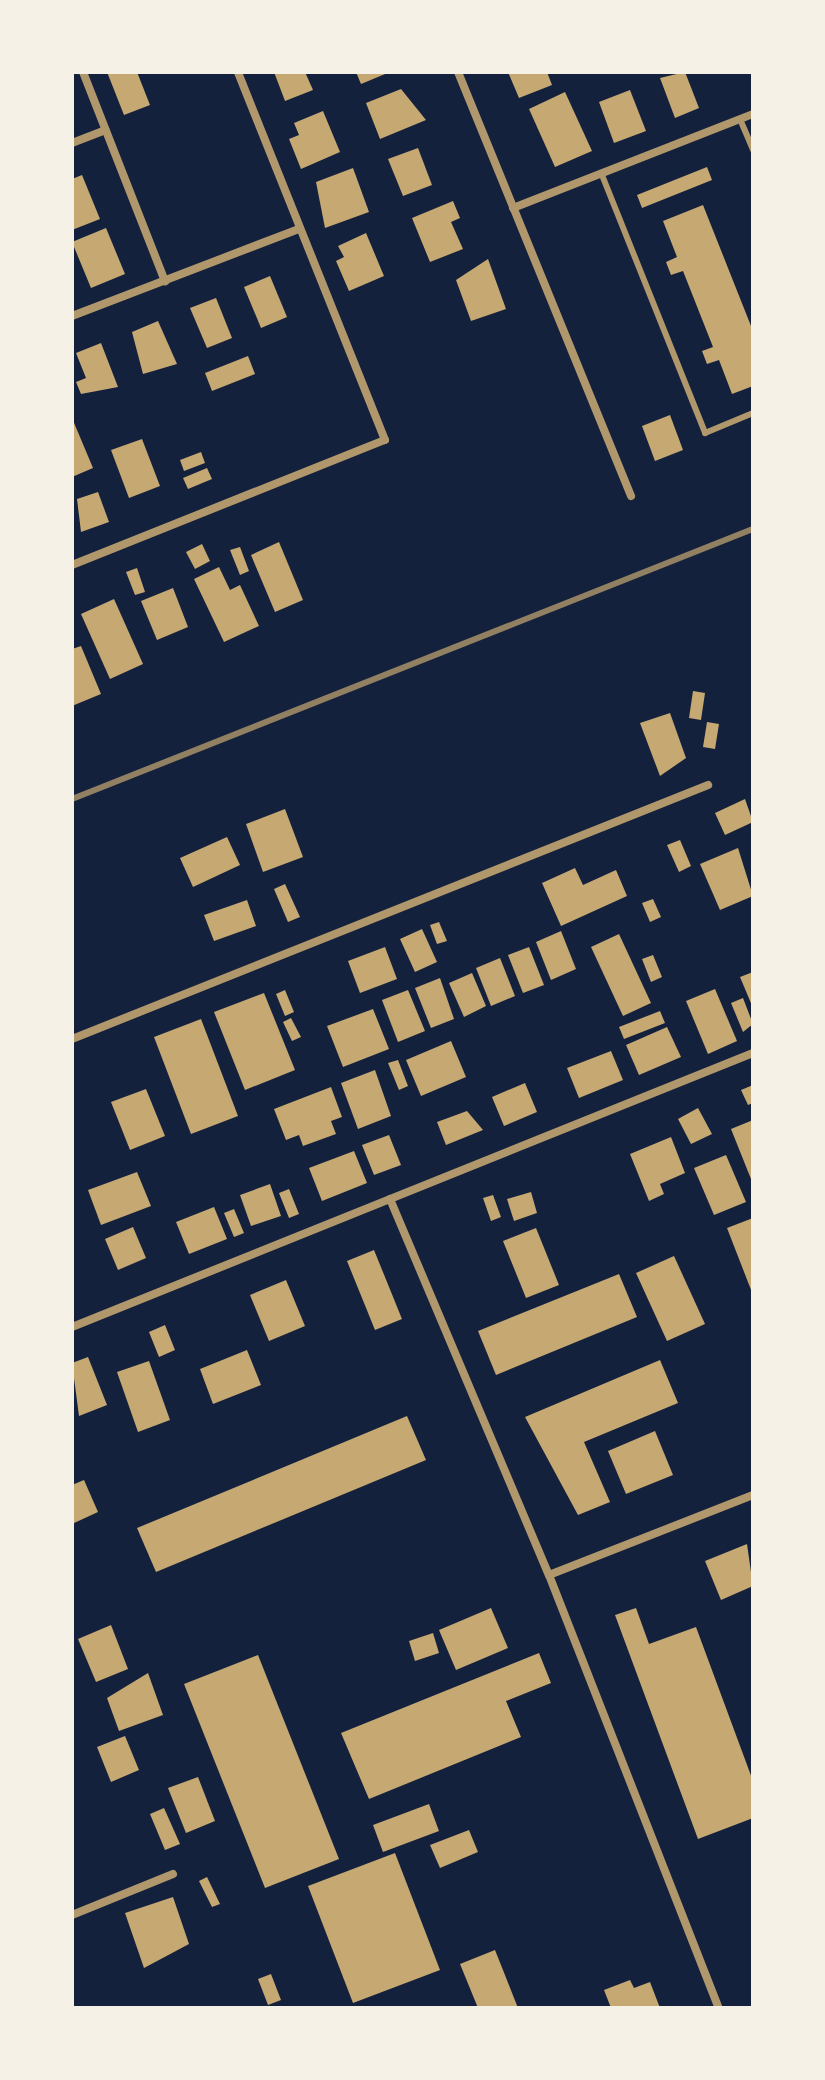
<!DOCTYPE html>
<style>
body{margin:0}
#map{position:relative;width:825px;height:2080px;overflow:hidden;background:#14213d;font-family:"Public Sans",sans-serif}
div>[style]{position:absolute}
.building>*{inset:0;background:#c6a872}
.service>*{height:6px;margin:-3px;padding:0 3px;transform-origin:3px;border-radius:3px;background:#b1986c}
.minor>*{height:8px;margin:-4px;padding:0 4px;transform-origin:4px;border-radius:4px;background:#b1986c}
.rail>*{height:6px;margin:-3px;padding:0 3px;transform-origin:3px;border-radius:3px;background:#918062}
span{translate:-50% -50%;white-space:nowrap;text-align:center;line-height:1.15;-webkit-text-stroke:8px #f6f1e7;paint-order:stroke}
.frame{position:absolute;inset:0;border:74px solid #f6f1e7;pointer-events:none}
</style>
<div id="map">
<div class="building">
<i style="clip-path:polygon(107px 72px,137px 72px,150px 105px,124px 115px)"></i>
<i style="clip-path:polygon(274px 72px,305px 72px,313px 90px,285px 101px)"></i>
<i style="clip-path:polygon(356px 72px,390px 72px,361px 84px)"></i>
<i style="clip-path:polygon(508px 72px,547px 72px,552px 85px,519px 98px)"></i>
<i style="clip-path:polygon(685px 72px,699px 108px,675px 118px,660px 78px)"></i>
<i style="clip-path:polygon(401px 89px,426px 120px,380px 139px,366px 103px)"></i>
<i style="clip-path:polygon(630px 90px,646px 131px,614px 143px,599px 102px)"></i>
<i style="clip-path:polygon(565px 92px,592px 151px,555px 167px,529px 109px)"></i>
<i style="clip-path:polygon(323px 111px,340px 152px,301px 169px,289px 139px,299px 135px,294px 123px)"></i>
<i style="clip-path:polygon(418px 148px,432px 185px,403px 196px,388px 159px)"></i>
<i style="clip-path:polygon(707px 167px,712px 180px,642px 208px,637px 195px)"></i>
<i style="clip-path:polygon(353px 168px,369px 212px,325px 228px,316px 182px)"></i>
<i style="clip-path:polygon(82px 175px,100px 219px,72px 230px,72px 179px)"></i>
<i style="clip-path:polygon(453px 201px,460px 218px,451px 222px,463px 249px,430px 262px,412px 218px)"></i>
<i style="clip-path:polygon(703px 205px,753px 331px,753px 386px,732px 394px,719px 360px,707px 364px,702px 351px,713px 347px,683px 271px,671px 275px,666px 262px,677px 257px,663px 221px)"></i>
<i style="clip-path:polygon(106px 228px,125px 274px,91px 288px,72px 242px)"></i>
<i style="clip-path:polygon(366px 233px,384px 276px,349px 291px,336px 261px,344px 257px,338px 246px)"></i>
<i style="clip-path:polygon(488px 259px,506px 309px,471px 321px,456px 280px)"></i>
<i style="clip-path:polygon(270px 276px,287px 317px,261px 328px,244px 287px)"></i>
<i style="clip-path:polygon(216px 298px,232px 338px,207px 348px,190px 308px)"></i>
<i style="clip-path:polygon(158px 321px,177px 364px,143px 374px,132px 332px)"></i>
<i style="clip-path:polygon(101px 343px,118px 387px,81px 394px,76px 382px,86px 378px,76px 353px)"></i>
<i style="clip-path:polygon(248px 356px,255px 374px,212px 391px,205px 373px)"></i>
<i style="clip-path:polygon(670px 415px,683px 450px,655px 461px,642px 426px)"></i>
<i style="clip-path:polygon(72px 418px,93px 468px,72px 477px)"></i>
<i style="clip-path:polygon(142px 439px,160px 486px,129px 498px,111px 450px)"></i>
<i style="clip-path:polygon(201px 452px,205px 463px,184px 471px,180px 460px)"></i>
<i style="clip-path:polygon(207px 468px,212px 479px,188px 489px,183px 478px)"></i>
<i style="clip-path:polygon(98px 492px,109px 522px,81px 532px,77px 499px)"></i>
<i style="clip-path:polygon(279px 542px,303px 600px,275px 612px,251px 555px)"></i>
<i style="clip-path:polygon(202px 544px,210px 561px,195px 569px,186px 552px)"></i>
<i style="clip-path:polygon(240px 547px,249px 571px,240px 575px,230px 550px)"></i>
<i style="clip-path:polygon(219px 567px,230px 590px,240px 585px,259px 626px,224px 642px,194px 579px)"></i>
<i style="clip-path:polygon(137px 568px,145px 592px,135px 595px,126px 572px)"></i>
<i style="clip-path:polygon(173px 588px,188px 627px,157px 640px,141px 601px)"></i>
<i style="clip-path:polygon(114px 599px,143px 664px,110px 679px,81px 614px)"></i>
<i style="clip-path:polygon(81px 646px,101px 694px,72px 706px,72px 649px)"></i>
<i style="clip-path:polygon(693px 691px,705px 693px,701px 720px,689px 718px)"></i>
<i style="clip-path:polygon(670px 713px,686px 758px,660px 776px,640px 723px)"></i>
<i style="clip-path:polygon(707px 722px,719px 724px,715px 749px,703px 747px)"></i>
<i style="clip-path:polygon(745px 799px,753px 822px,725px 835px,715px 813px)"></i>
<i style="clip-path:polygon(285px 809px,303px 857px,263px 872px,246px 824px)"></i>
<i style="clip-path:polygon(227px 837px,240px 865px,193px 887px,180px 858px)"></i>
<i style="clip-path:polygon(680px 840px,691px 866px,679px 872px,667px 845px)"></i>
<i style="clip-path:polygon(738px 848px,753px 896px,720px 910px,700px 864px)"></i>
<i style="clip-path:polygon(575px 868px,583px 885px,616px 870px,627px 896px,561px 926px,542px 883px)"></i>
<i style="clip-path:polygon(285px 884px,300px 917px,288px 922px,274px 889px)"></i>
<i style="clip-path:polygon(653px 899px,661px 917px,650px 922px,642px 903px)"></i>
<i style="clip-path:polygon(247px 900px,256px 926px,214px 941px,204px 915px)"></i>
<i style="clip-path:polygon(439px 922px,447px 941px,437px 944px,430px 925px)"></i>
<i style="clip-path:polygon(422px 929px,437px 962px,415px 972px,400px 939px)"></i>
<i style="clip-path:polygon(561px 931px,576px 969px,551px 980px,536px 942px)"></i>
<i style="clip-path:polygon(619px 934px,651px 1003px,623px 1016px,591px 947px)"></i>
<i style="clip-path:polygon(385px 947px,397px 979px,360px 993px,348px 961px)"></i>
<i style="clip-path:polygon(529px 947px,544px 985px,523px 993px,508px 955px)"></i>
<i style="clip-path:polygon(653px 955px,662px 977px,651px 982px,642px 959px)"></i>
<i style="clip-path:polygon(500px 958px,515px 996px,491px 1006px,476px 968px)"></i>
<i style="clip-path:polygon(753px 972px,753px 1008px,740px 977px)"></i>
<i style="clip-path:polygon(472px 973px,486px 1006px,464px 1017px,449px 983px)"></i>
<i style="clip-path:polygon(440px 978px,454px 1019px,431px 1028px,415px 988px)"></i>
<i style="clip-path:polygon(715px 989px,737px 1041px,708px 1054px,686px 1001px)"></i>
<i style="clip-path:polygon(285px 990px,294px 1012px,285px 1016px,276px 994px)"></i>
<i style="clip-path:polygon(408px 990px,425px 1031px,398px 1042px,382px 1000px)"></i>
<i style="clip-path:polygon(264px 993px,295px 1070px,245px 1090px,214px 1012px)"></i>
<i style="clip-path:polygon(743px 998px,753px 1024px,743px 1032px,731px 1003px)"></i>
<i style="clip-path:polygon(373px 1009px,389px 1049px,343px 1067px,327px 1026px)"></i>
<i style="clip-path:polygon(660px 1011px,665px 1023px,624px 1039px,619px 1027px)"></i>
<i style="clip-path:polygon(291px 1018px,301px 1037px,292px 1041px,283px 1022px)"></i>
<i style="clip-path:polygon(201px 1019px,238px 1116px,191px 1134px,154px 1037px)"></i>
<i style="clip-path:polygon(667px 1027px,681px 1057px,639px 1075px,626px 1045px)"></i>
<i style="clip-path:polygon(451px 1041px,466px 1077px,421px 1096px,406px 1060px)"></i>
<i style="clip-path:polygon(611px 1051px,623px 1080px,579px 1098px,567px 1068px)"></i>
<i style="clip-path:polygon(398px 1060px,408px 1086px,399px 1090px,388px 1063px)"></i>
<i style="clip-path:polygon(375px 1070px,391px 1116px,358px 1129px,341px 1083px)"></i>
<i style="clip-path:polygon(525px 1083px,537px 1112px,504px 1126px,492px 1097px)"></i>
<i style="clip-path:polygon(753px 1085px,753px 1103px,748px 1105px,741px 1090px)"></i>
<i style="clip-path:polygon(331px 1087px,342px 1117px,331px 1121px,336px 1134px,303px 1146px,299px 1135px,286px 1140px,274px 1109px)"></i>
<i style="clip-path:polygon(146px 1089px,165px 1136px,130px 1150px,111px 1102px)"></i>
<i style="clip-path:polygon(698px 1108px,712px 1134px,691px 1144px,678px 1119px)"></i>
<i style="clip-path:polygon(467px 1111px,483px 1130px,446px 1145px,437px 1122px)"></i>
<i style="clip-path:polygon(753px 1120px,753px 1184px,731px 1129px)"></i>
<i style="clip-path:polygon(389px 1135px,401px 1165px,374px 1175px,362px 1145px)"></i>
<i style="clip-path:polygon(671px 1137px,685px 1173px,660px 1184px,664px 1194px,649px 1201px,630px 1154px)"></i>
<i style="clip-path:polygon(354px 1151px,367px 1183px,322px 1201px,309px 1168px)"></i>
<i style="clip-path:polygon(726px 1155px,746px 1202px,714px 1215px,694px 1168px)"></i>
<i style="clip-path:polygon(137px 1172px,151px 1206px,101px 1225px,88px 1190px)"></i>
<i style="clip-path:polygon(270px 1184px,281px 1216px,251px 1226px,240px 1195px)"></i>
<i style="clip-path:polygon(289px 1189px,299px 1214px,289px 1218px,279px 1193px)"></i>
<i style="clip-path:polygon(531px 1192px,537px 1213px,514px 1221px,507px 1199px)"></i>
<i style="clip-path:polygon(493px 1195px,501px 1217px,491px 1221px,483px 1198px)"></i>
<i style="clip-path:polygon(214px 1207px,227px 1239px,189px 1254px,176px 1222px)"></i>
<i style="clip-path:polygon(234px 1209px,244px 1233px,234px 1237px,224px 1213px)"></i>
<i style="clip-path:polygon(753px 1218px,753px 1295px,727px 1228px)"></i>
<i style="clip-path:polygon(133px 1227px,146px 1258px,118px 1270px,105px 1239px)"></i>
<i style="clip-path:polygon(536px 1228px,559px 1285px,526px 1298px,503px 1241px)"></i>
<i style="clip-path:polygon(374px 1250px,402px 1319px,375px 1330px,347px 1261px)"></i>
<i style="clip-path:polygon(674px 1256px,705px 1324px,667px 1341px,636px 1273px)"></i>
<i style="clip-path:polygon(619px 1274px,637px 1317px,496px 1375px,478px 1331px)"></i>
<i style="clip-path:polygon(286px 1280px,305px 1326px,269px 1341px,250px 1295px)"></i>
<i style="clip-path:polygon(165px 1325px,175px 1350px,159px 1357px,149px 1332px)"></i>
<i style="clip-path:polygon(247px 1350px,261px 1385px,213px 1404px,200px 1369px)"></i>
<i style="clip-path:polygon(88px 1357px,107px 1405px,79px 1416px,72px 1363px)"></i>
<i style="clip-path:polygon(660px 1360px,678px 1403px,584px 1442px,610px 1502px,578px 1515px,525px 1417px)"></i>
<i style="clip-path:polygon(149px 1361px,170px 1420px,138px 1432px,117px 1372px)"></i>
<i style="clip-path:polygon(407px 1416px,426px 1460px,156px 1572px,137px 1528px)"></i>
<i style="clip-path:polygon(655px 1431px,673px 1475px,626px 1494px,608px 1451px)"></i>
<i style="clip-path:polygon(84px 1480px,98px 1512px,72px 1524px,72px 1485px)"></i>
<i style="clip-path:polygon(747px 1544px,753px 1586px,721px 1600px,705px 1561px)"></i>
<i style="clip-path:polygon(491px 1608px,508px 1648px,456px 1670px,439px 1630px)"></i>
<i style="clip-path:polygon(636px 1608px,649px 1644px,696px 1627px,753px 1781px,753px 1818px,698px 1839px,615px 1615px)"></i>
<i style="clip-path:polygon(111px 1625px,128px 1669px,96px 1682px,78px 1639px)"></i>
<i style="clip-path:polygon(433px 1633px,439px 1653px,415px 1661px,409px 1641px)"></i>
<i style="clip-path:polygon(539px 1653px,551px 1683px,506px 1701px,521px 1737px,369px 1799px,341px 1733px)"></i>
<i style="clip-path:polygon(258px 1655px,339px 1859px,265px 1888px,184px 1684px)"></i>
<i style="clip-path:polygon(148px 1673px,163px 1715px,119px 1731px,107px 1698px)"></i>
<i style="clip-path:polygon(125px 1736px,139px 1770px,111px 1782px,97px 1747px)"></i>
<i style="clip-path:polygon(198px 1777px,215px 1821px,186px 1833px,168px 1788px)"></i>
<i style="clip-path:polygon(429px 1804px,439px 1831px,383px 1852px,373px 1825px)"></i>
<i style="clip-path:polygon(164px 1808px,180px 1844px,165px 1850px,150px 1814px)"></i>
<i style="clip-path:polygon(469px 1830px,478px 1852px,440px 1868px,430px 1845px)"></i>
<i style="clip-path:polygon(395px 1853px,440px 1970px,353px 2003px,308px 1886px)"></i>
<i style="clip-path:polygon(207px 1877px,220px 1904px,212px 1907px,199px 1881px)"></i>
<i style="clip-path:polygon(173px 1897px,189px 1944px,144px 1968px,125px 1913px)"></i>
<i style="clip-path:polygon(495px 1950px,518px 2008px,478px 2008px,460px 1964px)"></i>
<i style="clip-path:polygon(271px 1974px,281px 2000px,268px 2005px,258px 1979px)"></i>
<i style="clip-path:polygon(630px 1980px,634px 1988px,650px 1982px,660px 2008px,611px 2008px,604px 1990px)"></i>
</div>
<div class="service">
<i style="left:740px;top:119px;width:34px;rotate:67deg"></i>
<i style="left:602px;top:175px;width:278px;rotate:68.2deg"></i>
<i style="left:705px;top:433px;width:52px;rotate:-22.6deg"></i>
</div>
<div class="minor">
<i style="left:83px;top:72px;width:225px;rotate:68.6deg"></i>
<i style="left:458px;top:72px;width:458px;rotate:67.8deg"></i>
<i style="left:72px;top:143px;width:36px;rotate:-21deg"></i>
<i style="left:513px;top:208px;width:258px;rotate:-21.4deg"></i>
<i style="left:72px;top:316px;width:243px;rotate:-21deg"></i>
<i style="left:72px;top:565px;width:337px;rotate:-21.8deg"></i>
<i style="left:385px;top:440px;width:396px;rotate:-111.8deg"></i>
<i style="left:72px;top:1039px;width:685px;rotate:-21.77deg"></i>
<i style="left:390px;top:1199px;width:408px;rotate:67.1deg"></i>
<i style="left:549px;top:1575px;width:465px;rotate:68.6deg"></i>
<i style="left:72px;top:1327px;width:734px;rotate:-21.92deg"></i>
<i style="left:549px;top:1575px;width:219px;rotate:-21.4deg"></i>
<i style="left:72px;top:1915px;width:109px;rotate:-22.1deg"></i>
</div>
<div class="rail">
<i style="left:72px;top:799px;width:733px;rotate:-21.63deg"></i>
</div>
<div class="frame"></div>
</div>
